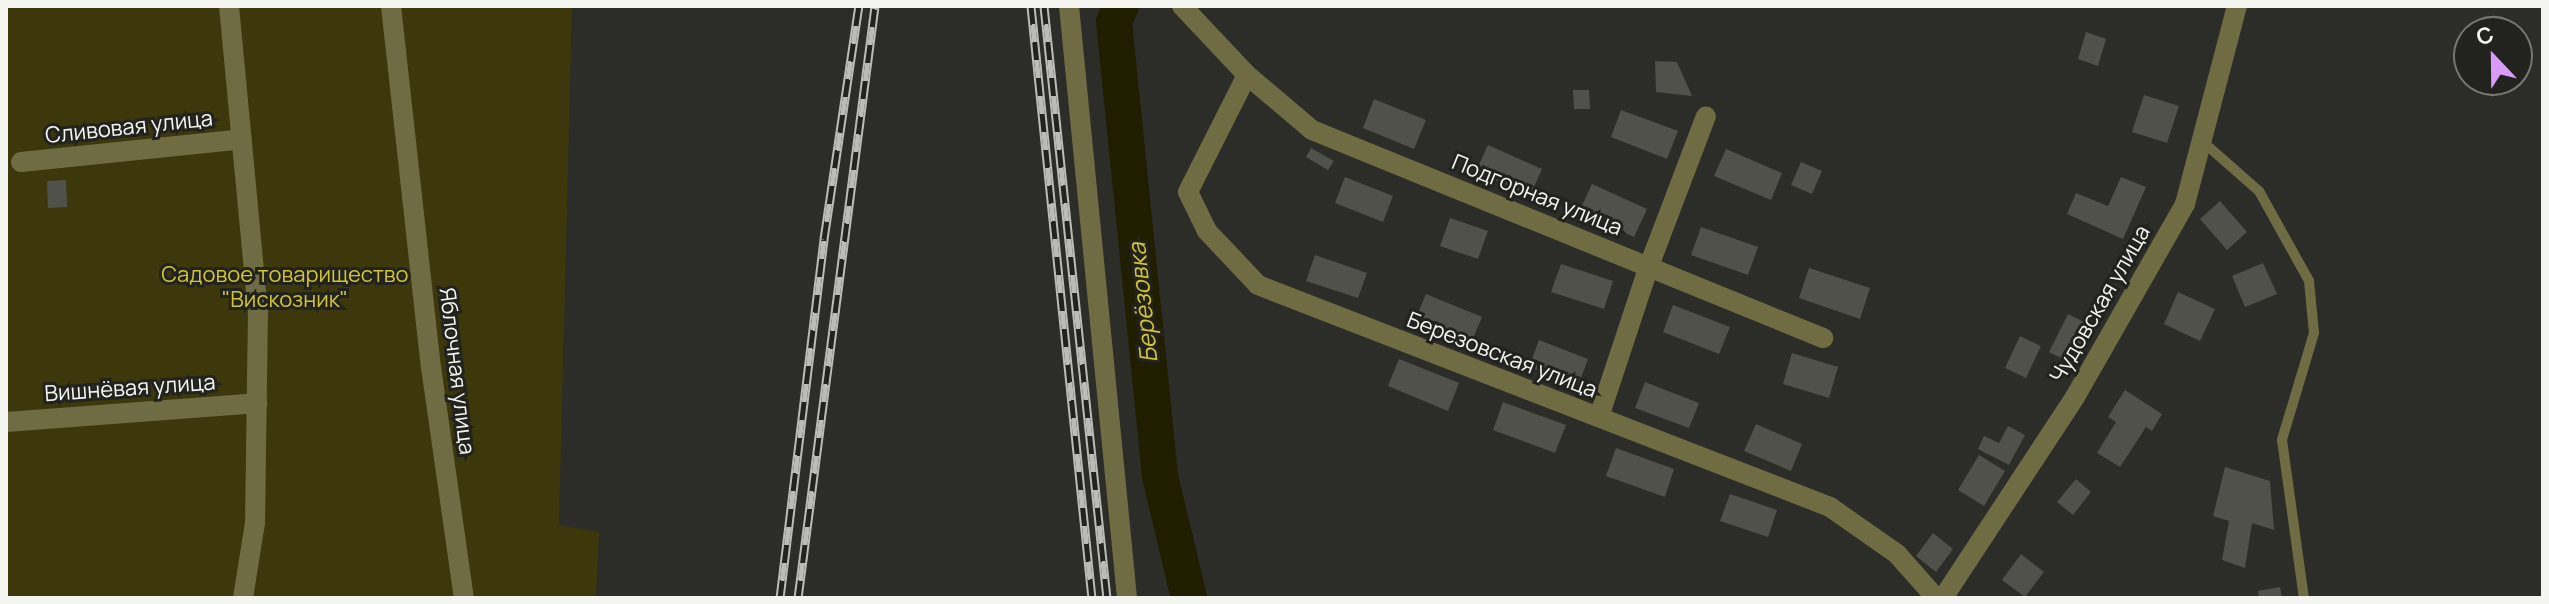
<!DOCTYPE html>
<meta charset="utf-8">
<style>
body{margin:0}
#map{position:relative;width:2549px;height:604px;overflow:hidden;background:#2c2c28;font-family:Manrope,sans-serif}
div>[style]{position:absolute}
.green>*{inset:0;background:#3c380c}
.river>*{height:36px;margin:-18px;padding:0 18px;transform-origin:18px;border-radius:18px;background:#211e00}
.building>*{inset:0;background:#51514c}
.service>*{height:10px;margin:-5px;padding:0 5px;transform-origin:5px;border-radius:5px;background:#6f6c44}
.minor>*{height:20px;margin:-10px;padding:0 10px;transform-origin:10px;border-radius:10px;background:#6f6c44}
.tertiary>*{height:20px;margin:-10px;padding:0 10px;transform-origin:10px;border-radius:10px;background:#6f6c44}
.rail>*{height:9px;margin-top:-4.5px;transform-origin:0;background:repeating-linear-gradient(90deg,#22221e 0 18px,#bbbbb8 0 36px);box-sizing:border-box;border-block:2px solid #bbbbb8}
span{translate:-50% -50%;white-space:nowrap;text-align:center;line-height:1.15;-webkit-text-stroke:6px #22221e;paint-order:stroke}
.street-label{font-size:22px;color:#f4f4f1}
.park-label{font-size:22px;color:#d1c532}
.water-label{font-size:24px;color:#d1c634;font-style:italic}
.frame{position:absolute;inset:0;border:8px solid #f4f4f1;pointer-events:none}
.north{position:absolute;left:2453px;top:16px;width:80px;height:80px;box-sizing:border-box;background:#22221e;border:2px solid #767672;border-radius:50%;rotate:338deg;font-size:22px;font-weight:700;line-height:32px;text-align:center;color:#f4f4f1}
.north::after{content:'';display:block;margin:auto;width:28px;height:36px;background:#da9af7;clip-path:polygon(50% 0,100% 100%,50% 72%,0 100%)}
</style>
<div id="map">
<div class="green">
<i style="clip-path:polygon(6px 6px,572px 6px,559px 525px,599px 532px,596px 598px,6px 598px)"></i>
</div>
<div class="river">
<i style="left:1121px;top:6px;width:17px;rotate:114deg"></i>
<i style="left:1114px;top:22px;width:456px;rotate:84.2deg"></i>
<i style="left:1160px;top:476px;width:125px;rotate:76.6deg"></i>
</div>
<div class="building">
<i style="clip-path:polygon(2086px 32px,2106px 39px,2098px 66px,2078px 59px)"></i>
<i style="clip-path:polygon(1655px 61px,1677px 62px,1692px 96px,1656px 92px)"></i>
<i style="clip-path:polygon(1573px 90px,1589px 90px,1590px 109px,1574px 109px)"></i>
<i style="clip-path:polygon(2144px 95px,2179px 106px,2167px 143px,2132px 132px)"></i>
<i style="clip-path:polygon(1374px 99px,1426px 120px,1414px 149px,1363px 128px)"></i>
<i style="clip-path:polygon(1621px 110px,1678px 131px,1667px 159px,1611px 137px)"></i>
<i style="clip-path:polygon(1488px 145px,1542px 169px,1530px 196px,1476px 171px)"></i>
<i style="clip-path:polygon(1311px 148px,1334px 161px,1328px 170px,1306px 157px)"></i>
<i style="clip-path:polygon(1726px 149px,1782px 173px,1771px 200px,1714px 176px)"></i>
<i style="clip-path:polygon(1801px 162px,1822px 171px,1812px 194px,1791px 185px)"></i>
<i style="clip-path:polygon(1345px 177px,1393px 196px,1383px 222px,1335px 203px)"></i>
<i style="clip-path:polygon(2121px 177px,2146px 187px,2123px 239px,2067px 214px,2076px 193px,2108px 206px)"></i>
<i style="clip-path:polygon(66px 180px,67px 207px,48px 208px,47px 181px)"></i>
<i style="clip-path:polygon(1592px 184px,1647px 209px,1634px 237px,1579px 212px)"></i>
<i style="clip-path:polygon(2220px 201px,2247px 232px,2227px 250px,2200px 219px)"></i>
<i style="clip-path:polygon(1450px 218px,1488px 231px,1478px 259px,1440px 246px)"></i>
<i style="clip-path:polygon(1701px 227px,1758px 247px,1748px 275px,1691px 255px)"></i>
<i style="clip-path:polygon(1315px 255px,1367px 273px,1358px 298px,1306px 281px)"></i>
<i style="clip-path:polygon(2263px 263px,2277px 294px,2245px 307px,2232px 276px)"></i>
<i style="clip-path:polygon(1561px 264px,1613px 281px,1604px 309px,1551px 292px)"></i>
<i style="clip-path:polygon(1809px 268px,1870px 288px,1860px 319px,1799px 298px)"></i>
<i style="clip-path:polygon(2178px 292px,2215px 309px,2200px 341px,2164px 324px)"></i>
<i style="clip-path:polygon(1426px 294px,1482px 317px,1470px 345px,1414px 322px)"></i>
<i style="clip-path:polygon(1673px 305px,1730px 327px,1719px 354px,1663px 332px)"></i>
<i style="clip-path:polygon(2068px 314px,2090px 325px,2071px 363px,2049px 352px)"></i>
<i style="clip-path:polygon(2020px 336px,2041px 346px,2026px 378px,2005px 368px)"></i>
<i style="clip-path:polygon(1539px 340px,1588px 359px,1578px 386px,1529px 367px)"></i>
<i style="clip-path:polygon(1792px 353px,1838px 367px,1829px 398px,1783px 384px)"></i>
<i style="clip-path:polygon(1399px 359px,1459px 383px,1448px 411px,1388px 386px)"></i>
<i style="clip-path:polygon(1645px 382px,1699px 403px,1689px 428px,1635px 408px)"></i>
<i style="clip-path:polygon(2125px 390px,2162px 414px,2152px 431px,2146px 427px,2120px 467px,2097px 453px,2116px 422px,2108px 417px)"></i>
<i style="clip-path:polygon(1503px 402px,1566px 425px,1555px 453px,1493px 430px)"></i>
<i style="clip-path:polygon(1756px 424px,1802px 444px,1791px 471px,1744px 451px)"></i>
<i style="clip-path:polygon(2008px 426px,2025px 435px,2009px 465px,1978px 449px,1984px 436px,1999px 443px)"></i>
<i style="clip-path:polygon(1616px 448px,1674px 469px,1665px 497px,1606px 476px)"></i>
<i style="clip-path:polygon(1979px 455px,2005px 471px,1984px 506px,1958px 490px)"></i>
<i style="clip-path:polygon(2225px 467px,2270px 481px,2274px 530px,2252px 523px,2245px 568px,2222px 560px,2229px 521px,2213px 516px)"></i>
<i style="clip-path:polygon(2076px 479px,2091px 492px,2073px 515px,2057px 502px)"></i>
<i style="clip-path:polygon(1730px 494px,1777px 510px,1768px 537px,1720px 521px)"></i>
<i style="clip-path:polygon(1933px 533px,1953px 549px,1936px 572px,1916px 556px)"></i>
<i style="clip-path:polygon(2021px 554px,2044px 572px,2025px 597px,2002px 580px)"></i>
<i style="clip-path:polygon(2280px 587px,2282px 598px,2259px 598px,2258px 591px)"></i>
</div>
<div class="service">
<i style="left:2202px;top:141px;width:76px;rotate:41.3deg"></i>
<i style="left:2259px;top:191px;width:103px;rotate:60.9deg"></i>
<i style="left:2309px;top:281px;width:52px;rotate:84.5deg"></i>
<i style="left:2314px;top:333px;width:112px;rotate:106.7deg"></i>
<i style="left:2282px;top:440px;width:160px;rotate:82.1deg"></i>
</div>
<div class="minor">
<i style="left:391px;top:6px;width:363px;rotate:83.7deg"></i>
<i style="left:431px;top:367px;width:233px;rotate:81.9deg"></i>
<i style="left:1069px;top:6px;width:595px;rotate:84.4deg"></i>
<i style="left:1182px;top:6px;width:95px;rotate:46.7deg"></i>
<i style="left:1247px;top:75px;width:85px;rotate:40.2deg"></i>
<i style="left:1312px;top:130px;width:552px;rotate:22.15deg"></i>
<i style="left:1247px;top:75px;width:131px;rotate:116.8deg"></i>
<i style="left:1188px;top:192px;width:43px;rotate:64deg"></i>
<i style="left:1207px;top:231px;width:74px;rotate:46.6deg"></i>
<i style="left:1258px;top:285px;width:614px;rotate:21.21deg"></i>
<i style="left:1830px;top:507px;width:82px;rotate:35deg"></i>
<i style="left:1897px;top:554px;width:59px;rotate:48.4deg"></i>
<i style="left:21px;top:162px;width:222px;rotate:-5.9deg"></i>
<i style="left:1599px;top:417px;width:159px;rotate:-71.7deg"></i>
<i style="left:1649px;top:266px;width:160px;rotate:-69.2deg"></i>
<i style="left:6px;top:422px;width:252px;rotate:-4.3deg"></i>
<i style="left:1943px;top:598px;width:240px;rotate:-56.7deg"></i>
<i style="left:2075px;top:397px;width:222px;rotate:-60.3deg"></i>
<i style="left:2185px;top:204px;width:205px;rotate:-75.3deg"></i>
</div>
<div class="tertiary">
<i style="left:229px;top:6px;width:305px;rotate:84.6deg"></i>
<i style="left:258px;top:310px;width:213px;rotate:90.8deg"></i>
<i style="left:255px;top:523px;width:76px;rotate:99.1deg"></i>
</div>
<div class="rail">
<i style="left:1031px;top:6px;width:595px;rotate:84.12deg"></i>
<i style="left:1044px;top:6px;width:595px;rotate:83.93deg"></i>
<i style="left:780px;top:598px;width:362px;rotate:-83deg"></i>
<i style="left:824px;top:239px;width:236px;rotate:-81.5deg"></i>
<i style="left:798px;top:598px;width:597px;rotate:-82.59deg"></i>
</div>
<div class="street-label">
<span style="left:129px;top:127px;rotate:-6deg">Сливовая улица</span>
<span style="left:1537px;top:195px;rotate:22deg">Подгорная улица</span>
<span style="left:2100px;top:304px;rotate:-60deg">Чудовская улица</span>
<span style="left:1502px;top:355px;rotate:21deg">Березовская улица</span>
<span style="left:457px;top:371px;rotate:83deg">Яблочная улица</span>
<span style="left:130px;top:388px;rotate:-4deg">Вишнёвая улица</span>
</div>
<div class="park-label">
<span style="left:285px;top:287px">Садовое товарищество<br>"Вискозник"</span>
</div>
<div class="water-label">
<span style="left:1142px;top:303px;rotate:-96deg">Берёзовка</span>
</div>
<div class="frame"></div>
<div class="north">С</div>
</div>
